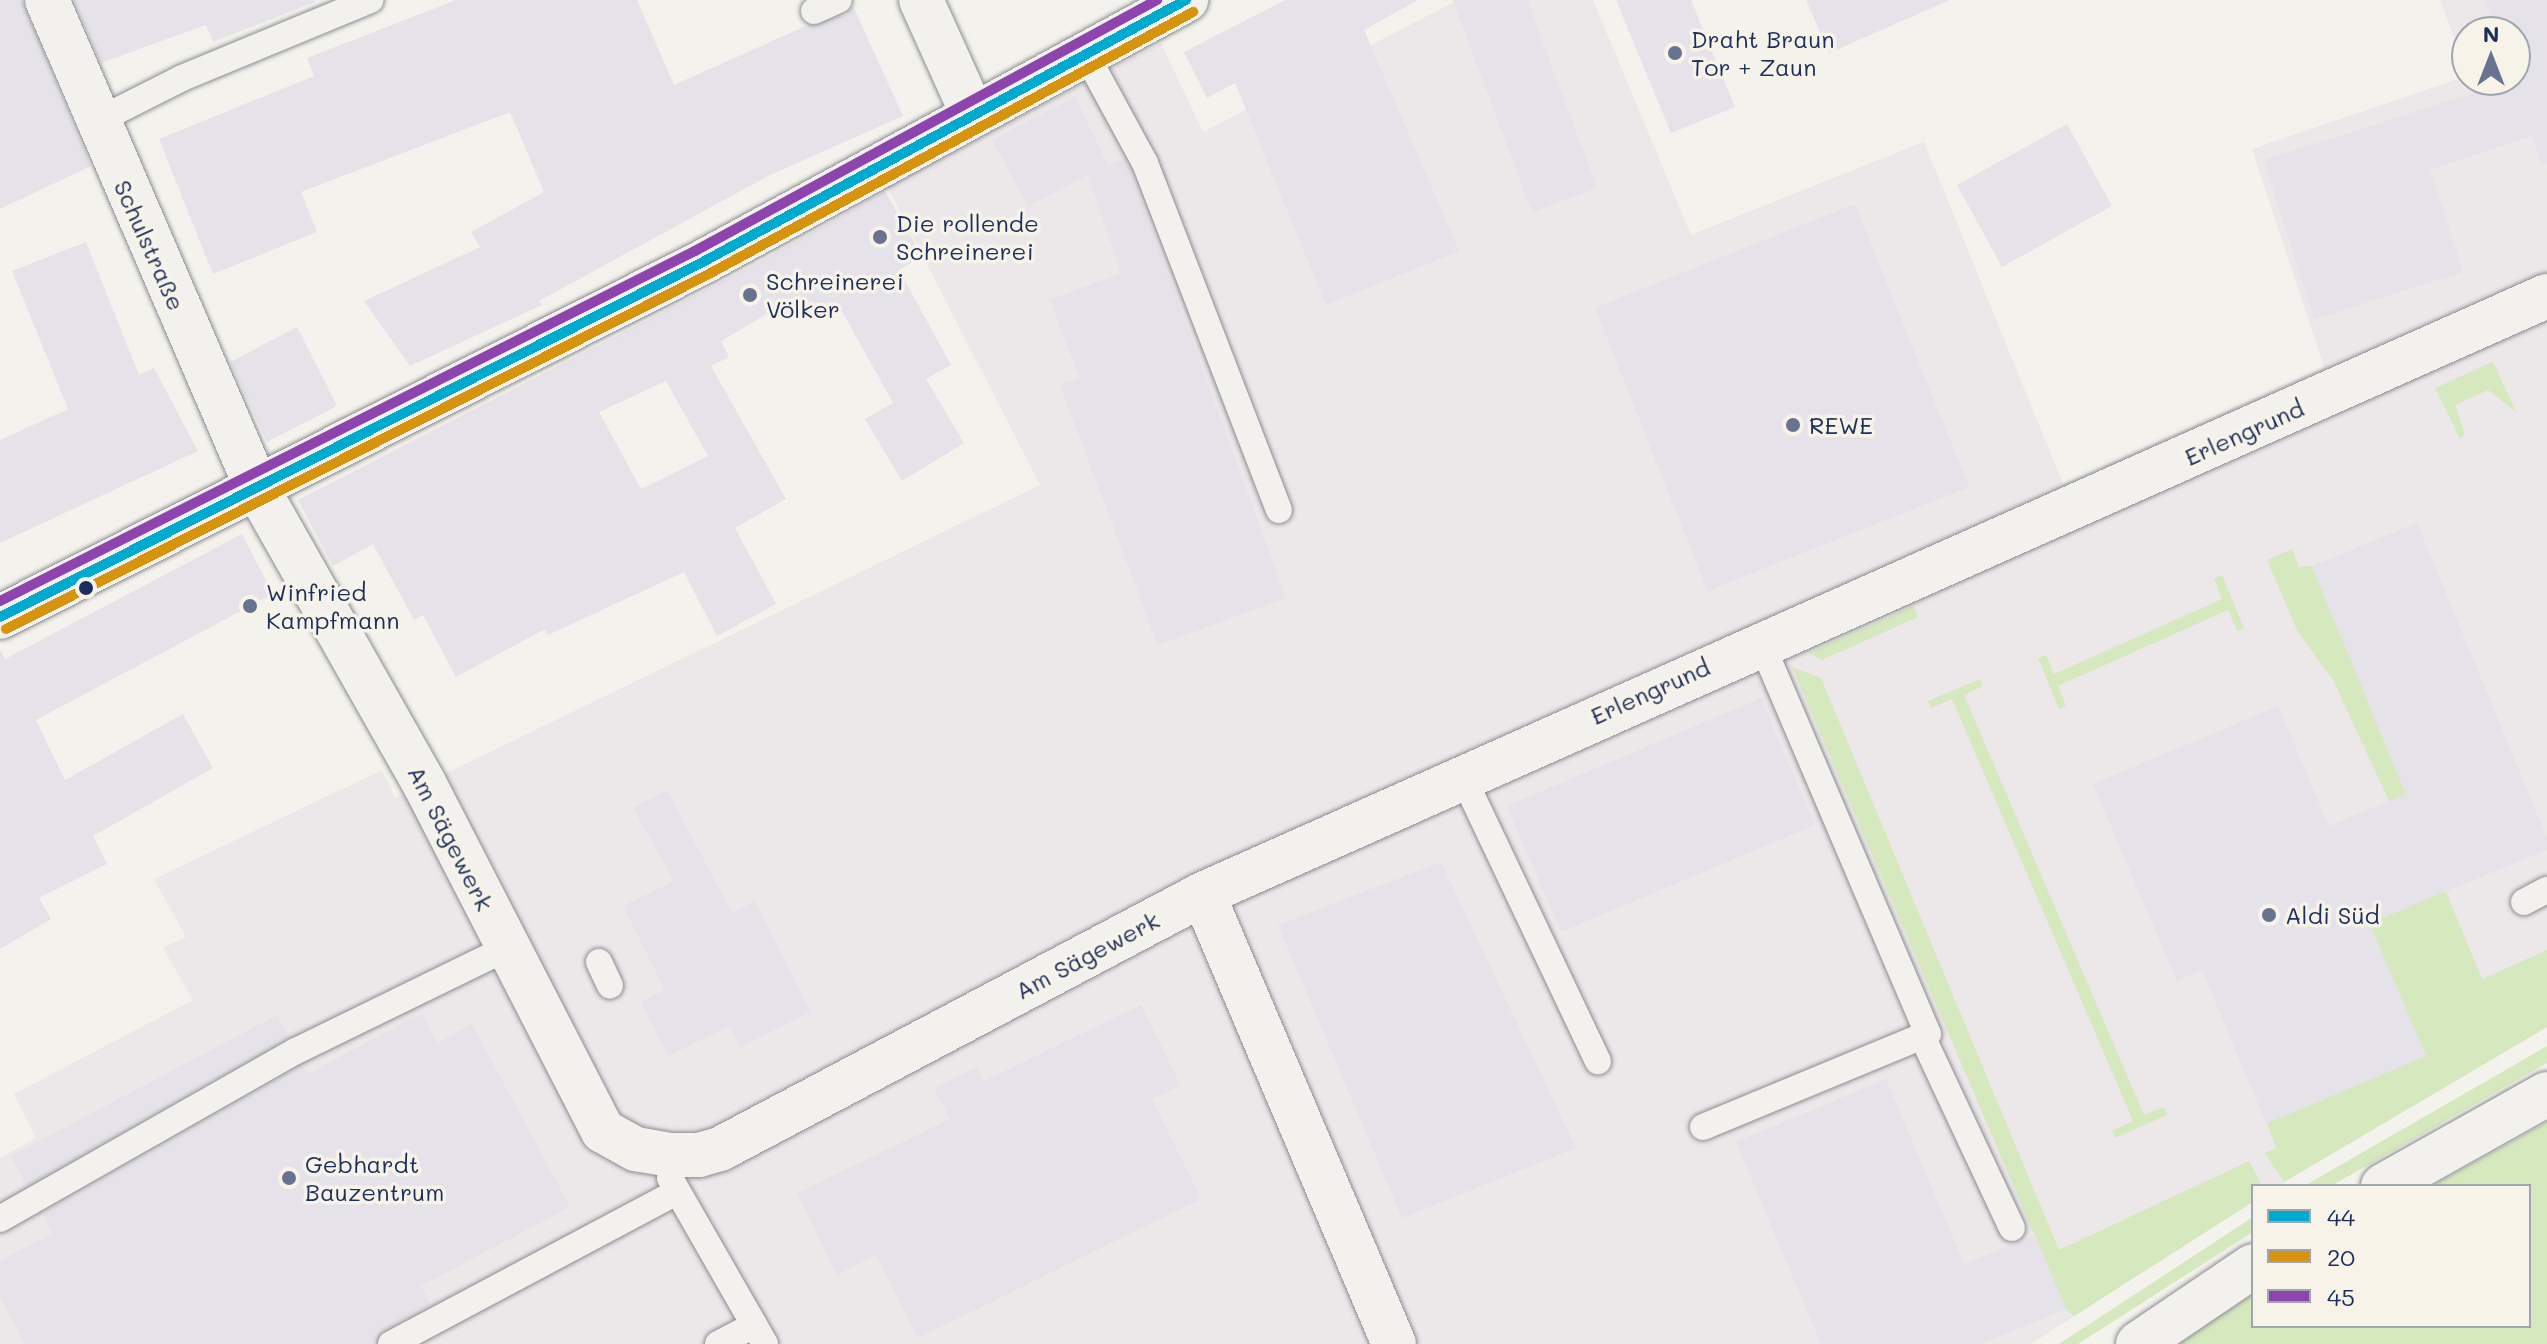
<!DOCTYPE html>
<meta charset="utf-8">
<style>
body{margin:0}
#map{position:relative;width:2547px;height:1344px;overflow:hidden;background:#f4f2ec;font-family:Mali,sans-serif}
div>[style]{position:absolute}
.built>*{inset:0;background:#ece7e9}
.green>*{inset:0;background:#d6e8be}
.building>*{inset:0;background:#e6e2e9}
.roads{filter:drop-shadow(0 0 2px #898c92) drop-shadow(0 0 2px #898c92)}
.lane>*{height:26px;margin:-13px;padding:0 13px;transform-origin:13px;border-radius:13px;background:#f2f1ed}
.street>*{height:44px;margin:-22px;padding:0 22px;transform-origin:22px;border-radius:22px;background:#f2f1ed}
.primary>*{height:44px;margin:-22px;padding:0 22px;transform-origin:22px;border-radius:22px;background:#f2f1ed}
.bus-1>*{height:10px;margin:-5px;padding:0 5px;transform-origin:5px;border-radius:5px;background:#00a9ce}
.bus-2>*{height:10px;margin:-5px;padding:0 5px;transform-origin:5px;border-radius:5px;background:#d6940e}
.bus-3>*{height:10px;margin:-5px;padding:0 5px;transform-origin:5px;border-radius:5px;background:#8e44ad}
.dots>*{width:22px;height:22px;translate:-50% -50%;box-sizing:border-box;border:4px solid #f7f3e8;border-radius:50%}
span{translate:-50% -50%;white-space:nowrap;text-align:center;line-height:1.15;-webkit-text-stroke:7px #f7f3e8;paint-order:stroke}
.poi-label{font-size:24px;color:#1b2f5e}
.left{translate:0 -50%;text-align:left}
.street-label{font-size:24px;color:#1b2f5e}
.legend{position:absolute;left:2251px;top:1184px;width:280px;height:144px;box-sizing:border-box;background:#f7f3e8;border:2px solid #9fa5b1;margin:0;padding:10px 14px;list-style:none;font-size:24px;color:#1b2f5e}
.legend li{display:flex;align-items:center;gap:16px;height:40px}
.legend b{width:40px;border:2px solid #9fa5b1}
.north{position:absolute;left:2451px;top:16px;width:80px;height:80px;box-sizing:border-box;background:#f7f3e8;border:2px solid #9fa5b1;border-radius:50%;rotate:0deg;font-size:22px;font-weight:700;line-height:32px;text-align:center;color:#1b2f5e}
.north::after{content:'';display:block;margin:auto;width:28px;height:36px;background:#677390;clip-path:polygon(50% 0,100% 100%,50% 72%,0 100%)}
</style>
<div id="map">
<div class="built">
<i style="clip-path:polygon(1458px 0,1593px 0,1691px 235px,1924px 142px,2063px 484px,2324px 367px,2252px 149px,2467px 76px,2467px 80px,2515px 80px,2515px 32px,2467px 32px,2467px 72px,2440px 0,2547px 0,2547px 1027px,2278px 1186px,2253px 1186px,2216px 1225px,2031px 1344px,0 1344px,0 1158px,36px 1138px,14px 1094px,193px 1000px,163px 948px,186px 937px,154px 879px,382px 770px,395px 798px,1040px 485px,887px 186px,1161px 43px,1203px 132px)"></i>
</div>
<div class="green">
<i style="clip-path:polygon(2493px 362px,2517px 413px,2488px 390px,2455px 405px,2465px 434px,2460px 439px,2435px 388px)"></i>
<i style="clip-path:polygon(2292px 549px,2299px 567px,2312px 566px,2482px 979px,2547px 950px,2547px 1027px,2284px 1182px,2265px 1153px,2276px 1148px,2267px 1123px,2426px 1056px,2369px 923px,2409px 907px,2385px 850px,2407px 840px,2333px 680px,2298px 632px,2267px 560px)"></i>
<i style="clip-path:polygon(2222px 575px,2244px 628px,2237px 631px,2228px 610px,2058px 686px,2066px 706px,2059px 709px,2038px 658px,2046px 655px,2054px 674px,2222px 599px,2214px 579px)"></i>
<i style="clip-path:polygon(1913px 606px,1918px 617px,1822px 660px,1808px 653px)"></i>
<i style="clip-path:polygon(1792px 667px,1821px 678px,2059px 1250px,2249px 1161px,2262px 1186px,2253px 1186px,2253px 1202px,2074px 1316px,2066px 1309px)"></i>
<i style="clip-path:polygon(1980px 679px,1983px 686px,1964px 695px,2144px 1115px,2164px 1107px,2167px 1115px,2115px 1138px,2112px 1131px,2133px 1121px,1952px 699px,1931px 708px,1928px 701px)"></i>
<i style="clip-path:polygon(2547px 1046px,2547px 1063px,2331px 1186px,2304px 1186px)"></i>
<i style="clip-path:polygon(2547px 1122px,2547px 1344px,2178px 1344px,2253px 1294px,2253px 1326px,2529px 1326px,2529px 1186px,2432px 1186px)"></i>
<i style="clip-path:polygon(2253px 1217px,2253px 1232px,2078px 1344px,2059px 1344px)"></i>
</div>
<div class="building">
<i style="clip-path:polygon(0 0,22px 0,91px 166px,0 209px)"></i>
<i style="clip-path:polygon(74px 0,314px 0,315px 2px,213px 42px,206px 25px,101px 63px)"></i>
<i style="clip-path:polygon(456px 0,637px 0,674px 85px,808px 25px,845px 15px,853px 6px,903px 116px,768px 176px,539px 301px,542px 305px,410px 366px,364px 301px,480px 247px,471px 232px,544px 192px,510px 112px,301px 192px,317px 232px,213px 274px,159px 139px,314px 76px,307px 58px)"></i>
<i style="clip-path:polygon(1285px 0,1418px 0,1364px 30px,1459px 251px,1326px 305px,1235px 83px,1207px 98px,1184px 52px)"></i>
<i style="clip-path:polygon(1453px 0,1527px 0,1597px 188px,1532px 212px)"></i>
<i style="clip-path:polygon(1616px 0,1691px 0,1735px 107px,1671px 133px)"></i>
<i style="clip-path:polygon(1806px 0,1950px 0,1829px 53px)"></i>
<i style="clip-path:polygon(2485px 0,2547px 0,2547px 163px,2542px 164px,2532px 136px,2430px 170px,2463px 272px,2314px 319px,2264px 160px,2515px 80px,2515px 32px,2495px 32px)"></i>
<i style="clip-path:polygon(1075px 97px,1108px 165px,1125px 159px,1129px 167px,1286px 598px,1158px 645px,1060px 385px,1080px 379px,1050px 300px,1121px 273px,1088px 175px,1028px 206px,992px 140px)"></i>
<i style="clip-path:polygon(2067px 124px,2112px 206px,2002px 267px,1957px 185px)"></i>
<i style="clip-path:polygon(evenodd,885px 191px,922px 256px,899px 270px,951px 365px,926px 379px,964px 443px,902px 481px,865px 419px,893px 403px,838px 304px,812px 319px,799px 295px,721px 341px,729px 357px,711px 366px,786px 499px,735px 528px,776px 604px,717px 636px,684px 572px,548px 635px,545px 629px,456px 677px,423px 615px,414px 620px,373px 544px,333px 566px,298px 500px,754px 265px,885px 191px,666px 381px,708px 456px,641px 489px,599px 412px,666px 381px)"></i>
<i style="clip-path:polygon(1855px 204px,1969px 487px,1708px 591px,1595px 308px)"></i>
<i style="clip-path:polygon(86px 242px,139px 375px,154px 368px,198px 451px,0 543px,0 440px,68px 409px,12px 271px)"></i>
<i style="clip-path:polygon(297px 327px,337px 406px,267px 442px,230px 362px)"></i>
<i style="clip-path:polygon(2417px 523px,2547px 838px,2547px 850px,2369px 923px,2426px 1056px,2266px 1123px,2202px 970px,2177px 981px,2093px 784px,2278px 706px,2329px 826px,2406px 794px,2312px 566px)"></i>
<i style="clip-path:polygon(242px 534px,273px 594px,36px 720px,65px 780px,183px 714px,213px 768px,93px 836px,107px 864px,39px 898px,51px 919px,0 949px,0 649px,5px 659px)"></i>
<i style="clip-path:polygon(1761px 698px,1815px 825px,1561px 932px,1507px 806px)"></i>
<i style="clip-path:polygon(667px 790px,732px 913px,755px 901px,811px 1012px,740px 1047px,730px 1026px,668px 1056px,641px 1002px,665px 990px,623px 906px,674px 881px,633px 808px)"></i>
<i style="clip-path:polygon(1441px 862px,1576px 1148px,1402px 1218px,1278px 925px)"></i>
<i style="clip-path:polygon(1141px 1005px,1181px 1086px,1152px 1099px,1201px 1199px,918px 1338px,876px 1255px,837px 1275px,797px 1193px,950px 1119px,934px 1088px,977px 1067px,984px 1081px)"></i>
<i style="clip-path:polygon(422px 1013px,437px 1043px,472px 1024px,570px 1207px,421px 1286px,431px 1304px,383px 1330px,375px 1344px,25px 1344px,0 1297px,0 1261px,53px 1233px,42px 1214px,303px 1065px,308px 1074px)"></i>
<i style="clip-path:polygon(277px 1015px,289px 1037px,27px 1186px,11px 1156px)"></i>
<i style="clip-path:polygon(1886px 1079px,1964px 1264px,2035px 1235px,2066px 1309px,1981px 1344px,1821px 1344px,1736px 1142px)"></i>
</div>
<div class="roads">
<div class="lane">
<i style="left:814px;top:11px;width:27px;rotate:-24deg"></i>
<i style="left:1085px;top:53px;width:125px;rotate:61.4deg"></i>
<i style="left:1145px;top:163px;width:372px;rotate:68.9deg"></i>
<i style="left:97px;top:121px;width:95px;rotate:-26.8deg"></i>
<i style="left:182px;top:78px;width:204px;rotate:-22.5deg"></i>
<i style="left:1462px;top:775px;width:317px;rotate:64.6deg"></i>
<i style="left:2524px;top:902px;width:26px;rotate:-28deg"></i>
<i style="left:599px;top:962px;width:26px;rotate:65deg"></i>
<i style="left:1922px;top:1036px;width:212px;rotate:64.9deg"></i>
<i style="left:1703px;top:1127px;width:243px;rotate:-22.5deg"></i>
<i style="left:1928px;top:1034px;width:426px;rotate:-113.1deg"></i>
<i style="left:670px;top:1178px;width:191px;rotate:60.2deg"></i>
<i style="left:0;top:1219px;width:340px;rotate:-29.6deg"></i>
<i style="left:296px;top:1051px;width:235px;rotate:-26deg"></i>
<i style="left:391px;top:1344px;width:324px;rotate:-28deg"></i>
<i style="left:718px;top:1344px;width:41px;rotate:-27.8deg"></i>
</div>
<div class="street">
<i style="left:47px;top:0;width:531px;rotate:66.72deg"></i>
<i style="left:257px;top:488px;width:339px;rotate:60.5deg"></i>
<i style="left:424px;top:783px;width:391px;rotate:62.8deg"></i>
<i style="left:603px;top:1131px;width:38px;rotate:29deg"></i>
<i style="left:636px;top:1149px;width:34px;rotate:10deg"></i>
<i style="left:669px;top:1155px;width:30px"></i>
<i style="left:699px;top:1155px;width:22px;rotate:-16deg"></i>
<i style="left:720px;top:1149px;width:546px;rotate:-27.83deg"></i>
<i style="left:1203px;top:894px;width:1471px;rotate:-23.99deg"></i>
<i style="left:921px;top:0;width:124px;rotate:65.7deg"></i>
<i style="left:0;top:617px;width:785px;rotate:-26.79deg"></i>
<i style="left:701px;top:263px;width:552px;rotate:-28.47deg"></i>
<i style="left:1203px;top:894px;width:489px;rotate:67deg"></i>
</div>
<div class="primary">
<i style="left:2383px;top:1186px;width:188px;rotate:-29.3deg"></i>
<i style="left:2138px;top:1344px;width:139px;rotate:-34.1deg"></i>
</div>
</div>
<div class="bus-1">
<i style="left:0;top:617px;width:785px;rotate:-26.79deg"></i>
<i style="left:701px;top:263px;width:552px;rotate:-28.47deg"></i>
</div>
<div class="bus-2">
<i style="left:6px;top:629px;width:785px;rotate:-26.79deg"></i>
<i style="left:707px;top:275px;width:553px;rotate:-28.42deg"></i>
</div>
<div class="bus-3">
<i style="left:0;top:601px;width:778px;rotate:-26.73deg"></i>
<i style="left:695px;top:251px;width:526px;rotate:-28.51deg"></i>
</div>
<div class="dots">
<i style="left:1675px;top:53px;background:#677390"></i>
<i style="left:880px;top:237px;background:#677390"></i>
<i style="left:750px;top:295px;background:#677390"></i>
<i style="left:1793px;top:425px;background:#677390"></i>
<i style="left:86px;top:588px;background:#1b2f5e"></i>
<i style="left:250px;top:606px;background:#677390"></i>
<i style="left:2269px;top:915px;background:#677390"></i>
<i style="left:289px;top:1178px;background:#677390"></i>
</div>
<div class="poi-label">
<span class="left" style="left:1691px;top:53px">Draht Braun<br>Tor + Zaun</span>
<span class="left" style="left:896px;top:237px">Die rollende<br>Schreinerei</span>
<span class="left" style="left:766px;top:295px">Schreinerei<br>Völker</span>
<span class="left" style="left:1809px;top:425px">REWE</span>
<span class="left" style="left:266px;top:606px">Winfried<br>Kampfmann</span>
<span class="left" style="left:2285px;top:915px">Aldi Süd</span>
<span class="left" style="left:305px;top:1178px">Gebhardt<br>Bauzentrum</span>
</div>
<div class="street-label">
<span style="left:150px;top:245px;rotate:66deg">Schulstraße</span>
<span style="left:2244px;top:432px;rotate:-24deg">Erlengrund</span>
<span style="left:1650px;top:691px;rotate:-24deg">Erlengrund</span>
<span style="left:451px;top:838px;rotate:63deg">Am Sägewerk</span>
<span style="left:1087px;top:955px;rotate:-28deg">Am Sägewerk</span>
</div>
<ul class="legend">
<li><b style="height:10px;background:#00a9ce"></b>44</li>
<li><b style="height:10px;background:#d6940e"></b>20</li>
<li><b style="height:10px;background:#8e44ad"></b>45</li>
</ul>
<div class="north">N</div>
</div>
